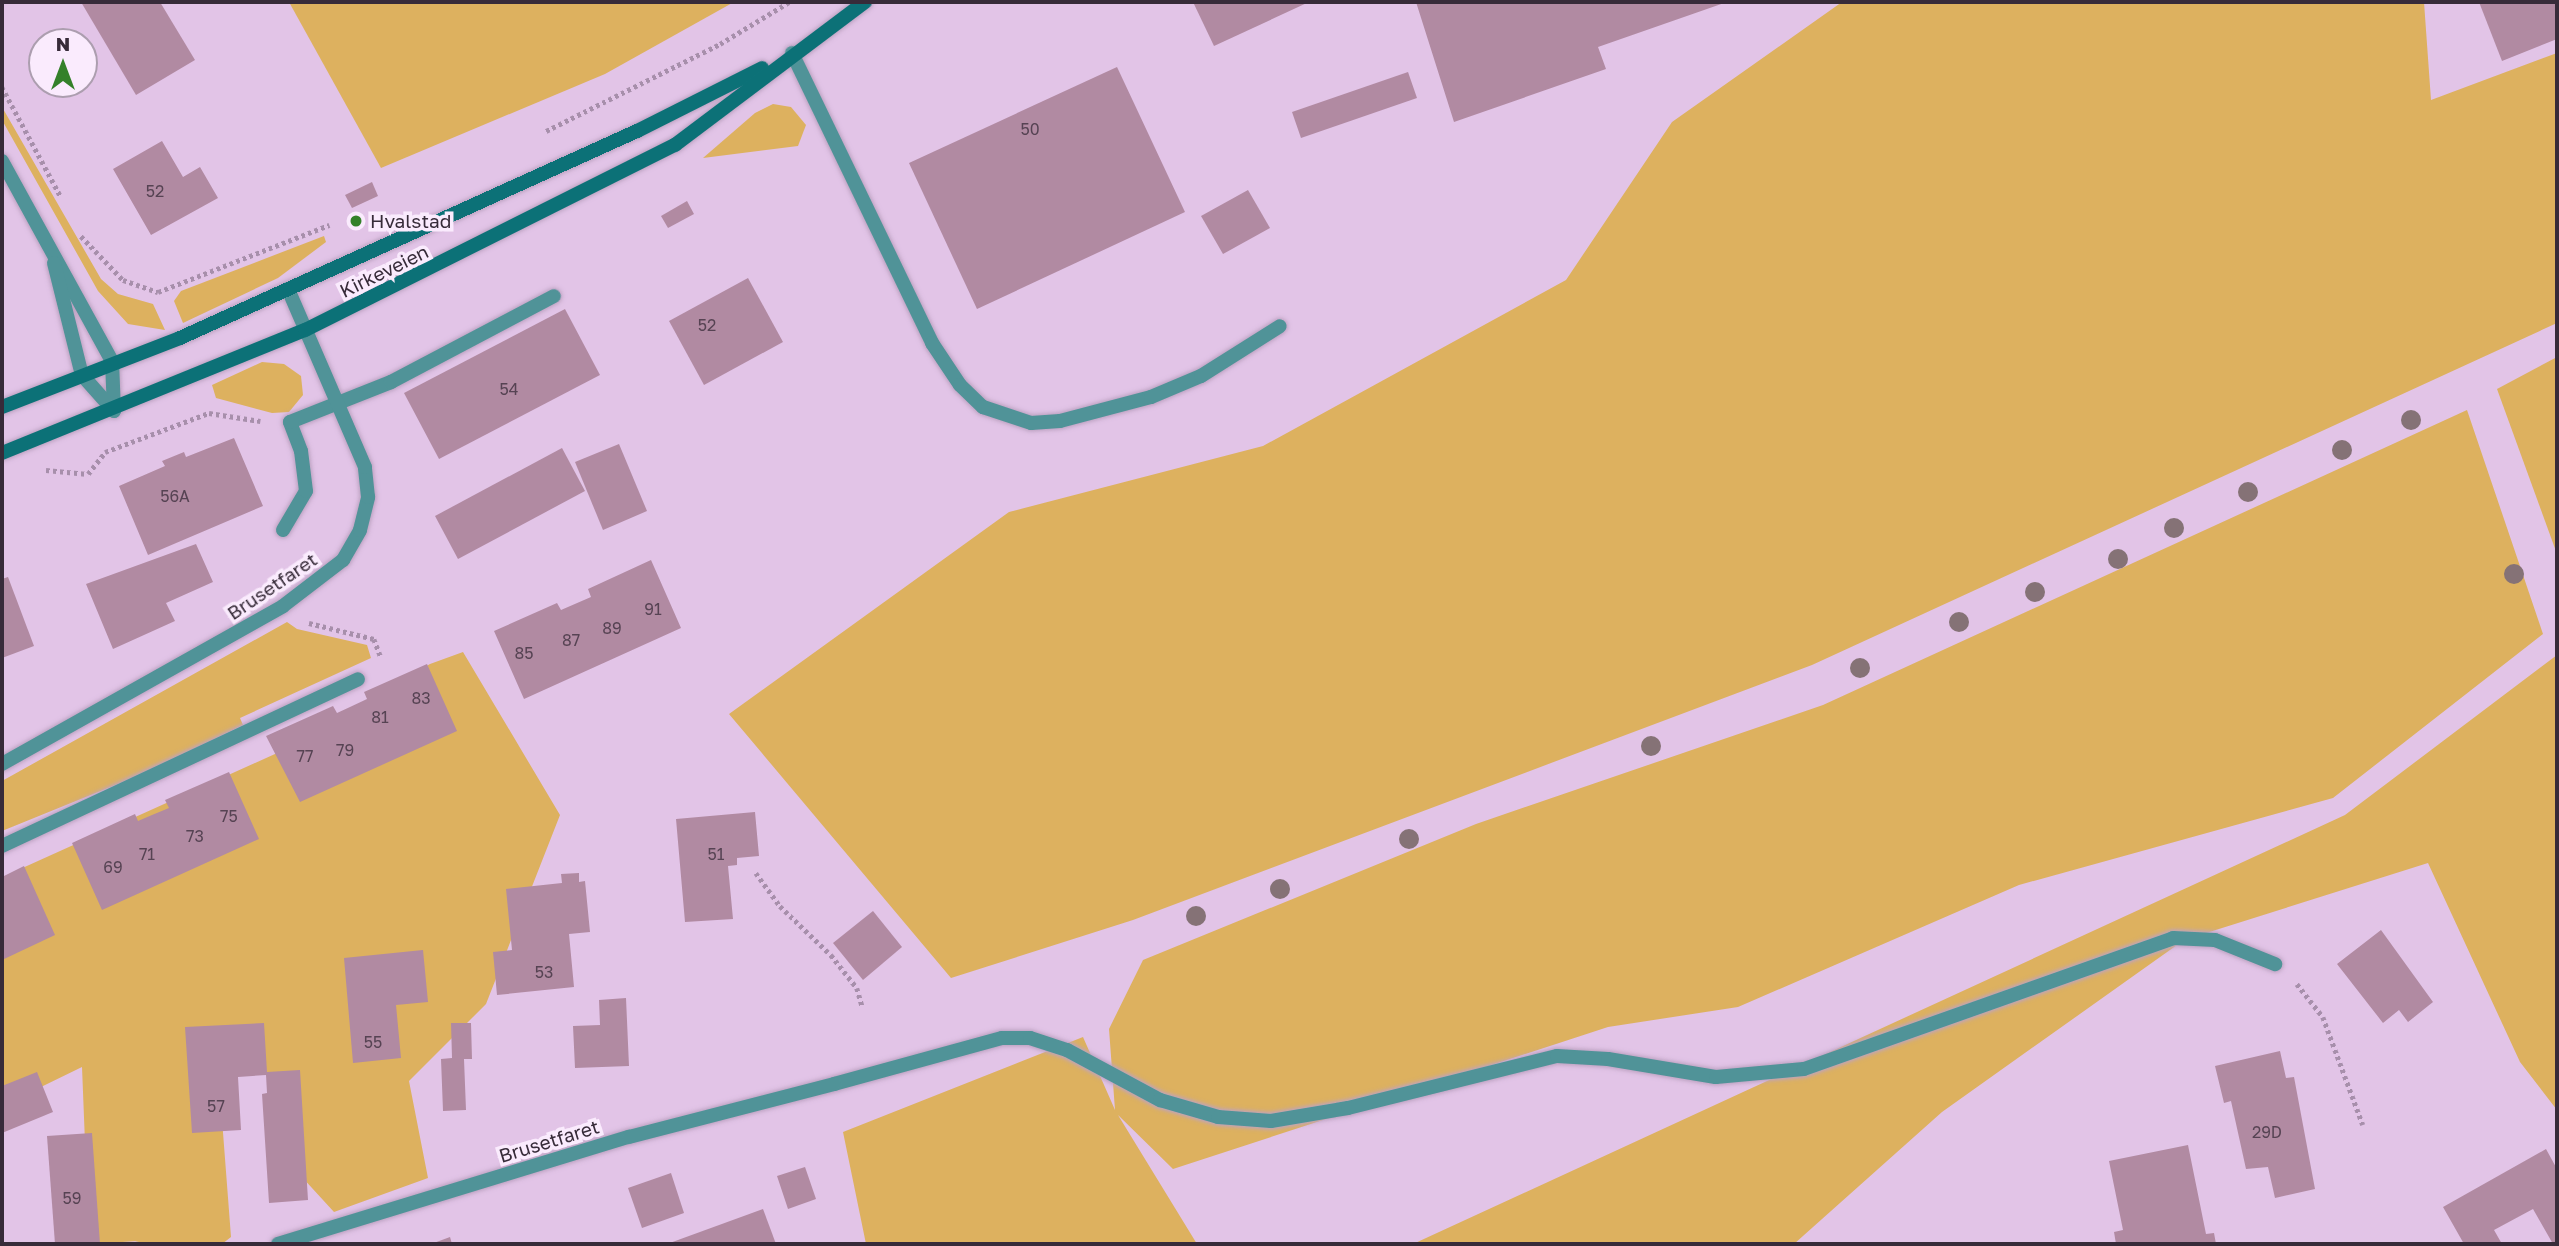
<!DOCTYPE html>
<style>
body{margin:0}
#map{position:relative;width:2559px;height:1246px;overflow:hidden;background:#e2c4e7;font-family:"Golos Text",sans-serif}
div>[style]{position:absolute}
.green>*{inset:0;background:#ddb15f}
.building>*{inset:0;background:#b18aa2}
.path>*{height:4.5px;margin-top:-2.25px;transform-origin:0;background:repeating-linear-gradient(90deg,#a78fab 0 3.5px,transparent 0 7px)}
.roads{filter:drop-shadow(0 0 2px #bca2c1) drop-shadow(0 0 2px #bca2c1)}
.service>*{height:14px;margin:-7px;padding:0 7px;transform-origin:7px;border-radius:7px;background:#509398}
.minor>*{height:14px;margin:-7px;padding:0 7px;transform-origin:7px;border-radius:7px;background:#509398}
.secondary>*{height:14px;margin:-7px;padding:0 7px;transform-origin:7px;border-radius:7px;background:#0c7177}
.trees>*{width:20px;height:20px;margin:-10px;border-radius:50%;background:#857276}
.dots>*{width:19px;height:19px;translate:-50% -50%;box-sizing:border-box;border:4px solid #faebfd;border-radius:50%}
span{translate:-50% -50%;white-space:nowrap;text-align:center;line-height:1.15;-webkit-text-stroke:7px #faebfd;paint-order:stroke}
.number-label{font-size:16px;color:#564353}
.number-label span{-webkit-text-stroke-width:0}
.poi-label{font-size:19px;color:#372b39}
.left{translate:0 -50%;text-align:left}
.street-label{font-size:19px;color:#372b39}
.frame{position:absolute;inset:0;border:4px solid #372b39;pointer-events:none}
.north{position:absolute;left:28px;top:28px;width:70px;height:70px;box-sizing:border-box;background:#faebfd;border:2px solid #ac9eaf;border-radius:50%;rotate:0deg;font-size:19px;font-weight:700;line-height:28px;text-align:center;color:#372b39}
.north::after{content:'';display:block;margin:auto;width:24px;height:32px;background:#34812a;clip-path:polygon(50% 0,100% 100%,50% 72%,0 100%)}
</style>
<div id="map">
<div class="green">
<i style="clip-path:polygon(289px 2px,734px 2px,605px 74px,381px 168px)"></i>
<i style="clip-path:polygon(1842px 2px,2424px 2px,2431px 100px,2557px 53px,2557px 323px,1812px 665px,1133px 920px,951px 978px,729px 714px,1009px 512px,1263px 446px,1566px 280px,1672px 122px)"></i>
<i style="clip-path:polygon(773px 104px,791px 107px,806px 125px,798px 146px,703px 158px,755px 113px)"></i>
<i style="clip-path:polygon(2px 107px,101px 279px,118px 294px,153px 304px,165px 330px,128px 324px,98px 291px,2px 120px)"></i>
<i style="clip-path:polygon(324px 236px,326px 242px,278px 278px,183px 323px,174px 301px,181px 291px)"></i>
<i style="clip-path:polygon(2557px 357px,2557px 554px,2497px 389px)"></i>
<i style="clip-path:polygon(262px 362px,284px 364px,301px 376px,303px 395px,289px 412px,272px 413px,216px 398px,212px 385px)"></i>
<i style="clip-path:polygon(2467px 410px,2543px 634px,2333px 798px,2019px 885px,1738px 1007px,1608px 1027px,1173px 1169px,1118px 1115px,1197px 1244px,866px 1244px,843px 1132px,1083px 1037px,1115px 1110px,1109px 1029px,1143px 960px,1476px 824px,1823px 705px)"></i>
<i style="clip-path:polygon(287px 622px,297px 629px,367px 645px,371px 658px,240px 718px,243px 725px,140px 775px,2px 831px,2px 781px)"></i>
<i style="clip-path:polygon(463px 652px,560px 815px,486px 1004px,409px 1081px,428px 1178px,334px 1212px,290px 1164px,259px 1042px,217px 1054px,231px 1237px,222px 1244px,127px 1244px,139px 1241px,89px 1244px,82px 1067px,2px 1106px,2px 912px,32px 903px,18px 870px,286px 749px,430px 664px)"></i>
<i style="clip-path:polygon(2557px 655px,2557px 1110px,2520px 1062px,2428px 863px,2184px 940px,1942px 1112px,1794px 1244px,1413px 1244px,2345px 815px)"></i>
</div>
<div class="building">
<i style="clip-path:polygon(81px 2px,160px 2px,195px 60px,136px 95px)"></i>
<i style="clip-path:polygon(1193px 2px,1309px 2px,1214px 46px)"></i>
<i style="clip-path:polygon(1416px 2px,1727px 2px,1598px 47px,1606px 69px,1454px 122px)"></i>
<i style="clip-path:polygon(2479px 2px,2557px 2px,2557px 39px,2502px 61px)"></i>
<i style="clip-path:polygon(1117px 67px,1185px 212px,977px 309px,909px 163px)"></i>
<i style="clip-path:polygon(1408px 72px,1417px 98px,1301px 138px,1292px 112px)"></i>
<i style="clip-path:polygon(162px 141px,183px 177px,200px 167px,218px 198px,151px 235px,113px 169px)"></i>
<i style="clip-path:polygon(372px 182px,378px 196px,352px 208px,345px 195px)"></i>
<i style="clip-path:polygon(1248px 190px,1270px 228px,1223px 254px,1201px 216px)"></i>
<i style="clip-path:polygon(687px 201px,694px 214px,668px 228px,661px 216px)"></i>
<i style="clip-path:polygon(748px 278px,783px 342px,704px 385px,669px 321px)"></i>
<i style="clip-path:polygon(565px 309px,600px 375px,439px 459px,404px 393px)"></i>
<i style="clip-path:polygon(234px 438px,263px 506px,148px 555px,119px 486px,165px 466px,162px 461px,184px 452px,186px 457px)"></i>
<i style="clip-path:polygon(619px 444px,647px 511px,603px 530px,575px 462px)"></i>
<i style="clip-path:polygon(562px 448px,585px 491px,458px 559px,435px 516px)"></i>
<i style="clip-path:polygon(196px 544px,213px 582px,166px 603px,175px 621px,113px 649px,86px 584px)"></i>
<i style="clip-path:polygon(651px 560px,681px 628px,524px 699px,494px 631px,557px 603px,561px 610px,591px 597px,588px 589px)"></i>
<i style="clip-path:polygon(8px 577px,34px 646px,2px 658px,2px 579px)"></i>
<i style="clip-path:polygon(427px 664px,457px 731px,300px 802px,266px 736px,333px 706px,337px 713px,350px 707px,367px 699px,364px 692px)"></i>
<i style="clip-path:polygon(229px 772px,259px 839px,102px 910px,72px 843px,135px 814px,138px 821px,152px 815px,169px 808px,165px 800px)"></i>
<i style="clip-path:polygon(755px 812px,759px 856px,737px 858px,737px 865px,728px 866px,733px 919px,685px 922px,676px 819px)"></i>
<i style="clip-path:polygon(24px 866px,55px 935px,2px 960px,2px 877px)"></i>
<i style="clip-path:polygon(579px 873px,579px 882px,585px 881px,590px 932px,569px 934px,574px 987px,497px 995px,493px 952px,512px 950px,506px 889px,562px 883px,561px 874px)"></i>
<i style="clip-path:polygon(873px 911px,902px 947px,863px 980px,833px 943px)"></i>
<i style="clip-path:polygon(2381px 930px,2433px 1002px,2408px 1022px,2399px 1010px,2383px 1023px,2337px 964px)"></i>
<i style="clip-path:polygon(423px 950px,428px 1002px,396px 1005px,401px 1058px,353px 1063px,344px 958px)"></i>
<i style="clip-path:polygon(626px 998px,629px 1066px,575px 1068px,573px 1026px,600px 1025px,599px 1000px)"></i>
<i style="clip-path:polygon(264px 1023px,267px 1072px,300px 1070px,308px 1200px,269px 1203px,262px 1094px,267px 1093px,266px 1075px,238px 1077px,241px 1130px,192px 1133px,185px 1027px)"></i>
<i style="clip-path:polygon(451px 1023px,471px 1023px,472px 1059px,464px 1059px,466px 1110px,443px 1111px,441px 1059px,452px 1058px)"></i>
<i style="clip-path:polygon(2280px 1051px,2286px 1078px,2294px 1077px,2315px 1189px,2275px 1198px,2268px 1167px,2246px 1169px,2231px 1101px,2224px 1103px,2215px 1066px)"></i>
<i style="clip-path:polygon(37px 1072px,53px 1112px,2px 1133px,2px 1086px)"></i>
<i style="clip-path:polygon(92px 1133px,100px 1244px,55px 1244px,47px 1136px)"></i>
<i style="clip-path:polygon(2188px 1145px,2206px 1234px,2214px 1233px,2216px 1244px,2116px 1244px,2114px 1232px,2123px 1230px,2109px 1161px)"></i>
<i style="clip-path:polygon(2546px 1149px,2557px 1169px,2557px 1244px,2553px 1244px,2533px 1209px,2494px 1230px,2502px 1244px,2464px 1244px,2443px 1207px)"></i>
<i style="clip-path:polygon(805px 1167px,816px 1199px,788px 1209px,777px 1176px)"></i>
<i style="clip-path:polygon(671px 1173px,684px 1213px,642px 1228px,628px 1188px)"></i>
<i style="clip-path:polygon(763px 1209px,776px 1244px,667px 1244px)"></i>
<i style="clip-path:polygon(450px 1237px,452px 1244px,431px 1244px)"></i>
</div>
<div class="path">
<i style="left:2px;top:87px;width:125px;rotate:61.8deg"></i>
<i style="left:546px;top:131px;width:195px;rotate:-26.6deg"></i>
<i style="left:720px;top:44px;width:81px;rotate:-31.3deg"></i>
<i style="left:81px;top:236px;width:61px;rotate:46.3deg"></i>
<i style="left:123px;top:280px;width:37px;rotate:19deg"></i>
<i style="left:158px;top:292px;width:184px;rotate:-21.4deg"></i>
<i style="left:46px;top:470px;width:42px;rotate:5.4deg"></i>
<i style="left:88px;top:474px;width:28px;rotate:-52deg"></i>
<i style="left:105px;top:452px;width:111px;rotate:-20.6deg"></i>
<i style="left:209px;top:413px;width:52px;rotate:8.9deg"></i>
<i style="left:309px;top:623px;width:67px;rotate:13.8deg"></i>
<i style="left:374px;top:639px;width:19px;rotate:69deg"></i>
<i style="left:756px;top:873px;width:41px;rotate:54deg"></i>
<i style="left:780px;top:906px;width:71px;rotate:43.9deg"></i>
<i style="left:831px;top:955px;width:42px;rotate:51.8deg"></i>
<i style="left:857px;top:988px;width:19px;rotate:74deg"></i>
<i style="left:2297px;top:984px;width:42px;rotate:51.8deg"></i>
<i style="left:2323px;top:1017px;width:115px;rotate:69.7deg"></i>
</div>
<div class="roads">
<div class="service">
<i style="left:792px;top:53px;width:322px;rotate:64.2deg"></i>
<i style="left:932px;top:343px;width:50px;rotate:56.3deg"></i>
<i style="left:960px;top:385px;width:32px;rotate:44deg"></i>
<i style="left:983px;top:407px;width:51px;rotate:18.4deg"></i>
<i style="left:1031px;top:423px;width:29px;rotate:-4deg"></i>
<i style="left:1060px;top:421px;width:94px;rotate:-14.8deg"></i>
<i style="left:1151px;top:397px;width:54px;rotate:-22.8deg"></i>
<i style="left:1201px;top:376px;width:93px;rotate:-32.3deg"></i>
<i style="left:283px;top:530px;width:45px;rotate:-59.5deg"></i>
<i style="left:306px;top:491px;width:40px;rotate:-97.1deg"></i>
<i style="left:301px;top:451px;width:31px;rotate:-111deg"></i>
<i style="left:290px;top:422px;width:109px;rotate:-21.6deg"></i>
<i style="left:391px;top:382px;width:184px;rotate:-27.8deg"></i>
<i style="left:834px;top:1084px;width:174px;rotate:-15.3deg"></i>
<i style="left:1002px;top:1038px;width:28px"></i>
<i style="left:1030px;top:1038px;width:39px;rotate:18deg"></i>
<i style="left:1067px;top:1050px;width:106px;rotate:28.3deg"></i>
<i style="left:1160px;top:1100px;width:60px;rotate:16.3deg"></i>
<i style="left:1218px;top:1117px;width:53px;rotate:4.3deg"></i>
<i style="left:1271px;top:1121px;width:78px;rotate:-9.6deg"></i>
<i style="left:1348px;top:1108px;width:215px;rotate:-14deg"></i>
<i style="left:1557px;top:1056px;width:51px;rotate:3.4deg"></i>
<i style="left:1608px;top:1059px;width:109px;rotate:9.5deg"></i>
<i style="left:1716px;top:1077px;width:88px;rotate:-5.2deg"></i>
<i style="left:1804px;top:1069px;width:392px;rotate:-19.5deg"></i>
<i style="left:2173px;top:938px;width:42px;rotate:2.7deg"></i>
<i style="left:2215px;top:940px;width:65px;rotate:21.8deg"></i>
</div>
<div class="minor">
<i style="left:2px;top:161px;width:228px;rotate:61.2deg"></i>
<i style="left:112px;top:361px;width:50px;rotate:87.7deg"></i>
<i style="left:54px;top:263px;width:115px;rotate:76deg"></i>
<i style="left:82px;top:375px;width:48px;rotate:48.4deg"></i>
<i style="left:2px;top:764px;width:322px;rotate:-29.3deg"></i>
<i style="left:283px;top:606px;width:76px;rotate:-37.5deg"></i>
<i style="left:343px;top:560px;width:34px;rotate:-60deg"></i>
<i style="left:360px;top:530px;width:34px;rotate:-76deg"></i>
<i style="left:368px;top:497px;width:30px;rotate:-96deg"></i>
<i style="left:365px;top:467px;width:194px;rotate:-113.4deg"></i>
<i style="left:2px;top:846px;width:393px;rotate:-25.1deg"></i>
<i style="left:278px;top:1244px;width:367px;rotate:-17deg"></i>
<i style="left:629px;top:1137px;width:212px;rotate:-14.5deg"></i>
</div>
<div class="secondary">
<i style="left:2px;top:407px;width:191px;rotate:-21.2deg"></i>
<i style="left:180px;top:338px;width:502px;rotate:-24.37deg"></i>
<i style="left:637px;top:131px;width:140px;rotate:-26.7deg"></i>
<i style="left:2px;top:453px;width:327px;rotate:-22.1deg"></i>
<i style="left:305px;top:330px;width:414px;rotate:-26.6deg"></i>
<i style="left:675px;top:145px;width:238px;rotate:-37deg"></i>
</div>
</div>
<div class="trees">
<i style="left:2411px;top:420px"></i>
<i style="left:2342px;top:450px"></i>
<i style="left:2248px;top:492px"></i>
<i style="left:2174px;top:528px"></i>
<i style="left:2118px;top:559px"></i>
<i style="left:2514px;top:574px"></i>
<i style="left:2035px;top:592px"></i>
<i style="left:1959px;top:622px"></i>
<i style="left:1860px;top:668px"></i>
<i style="left:1651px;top:746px"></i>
<i style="left:1409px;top:839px"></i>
<i style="left:1280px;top:889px"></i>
<i style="left:1196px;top:916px"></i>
</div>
<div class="dots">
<i style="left:356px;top:221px;background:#34812a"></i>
</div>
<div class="number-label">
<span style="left:1030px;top:129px">50</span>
<span style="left:155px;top:191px">52</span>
<span style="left:707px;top:325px">52</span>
<span style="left:509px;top:389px">54</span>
<span style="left:175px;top:496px">56A</span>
<span style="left:653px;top:609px">91</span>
<span style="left:612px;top:628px">89</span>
<span style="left:571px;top:640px">87</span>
<span style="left:524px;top:653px">85</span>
<span style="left:421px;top:698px">83</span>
<span style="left:380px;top:717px">81</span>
<span style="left:345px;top:750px">79</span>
<span style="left:305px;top:756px">77</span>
<span style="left:229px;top:816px">75</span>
<span style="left:195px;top:836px">73</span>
<span style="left:147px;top:854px">71</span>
<span style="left:716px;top:854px">51</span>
<span style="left:113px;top:867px">69</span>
<span style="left:544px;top:972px">53</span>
<span style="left:373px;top:1042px">55</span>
<span style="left:216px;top:1106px">57</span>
<span style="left:2267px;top:1132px">29D</span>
<span style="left:72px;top:1198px">59</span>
</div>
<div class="poi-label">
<span class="left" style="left:370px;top:221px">Hvalstad</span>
</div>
<div class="street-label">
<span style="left:384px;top:271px;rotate:-26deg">Kirkeveien</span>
<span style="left:272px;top:586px;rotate:-34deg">Brusetfaret</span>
<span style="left:549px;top:1141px;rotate:-17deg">Brusetfaret</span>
</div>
<div class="frame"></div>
<div class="north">N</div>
</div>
